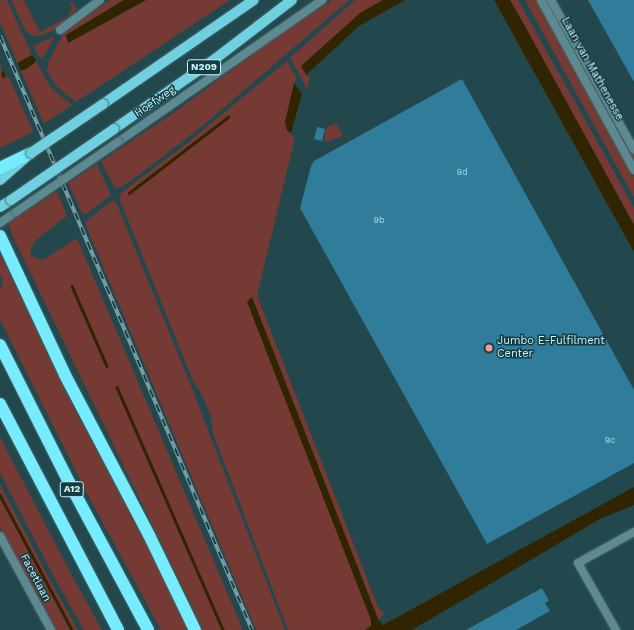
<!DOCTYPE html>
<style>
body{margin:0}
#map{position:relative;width:634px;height:630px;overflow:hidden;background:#22474d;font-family:"Work Sans",sans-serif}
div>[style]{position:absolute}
.green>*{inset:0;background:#753a33}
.water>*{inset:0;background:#312400}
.pier>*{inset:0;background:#22474d}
.stream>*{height:2.5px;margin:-1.25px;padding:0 1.25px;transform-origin:1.25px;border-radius:1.25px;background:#312400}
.building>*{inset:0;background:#307c9b}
.roads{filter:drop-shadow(0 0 1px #41666c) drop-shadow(0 0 1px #41666c)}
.minor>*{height:8px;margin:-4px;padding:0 4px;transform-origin:4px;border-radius:4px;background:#5d8990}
.tertiary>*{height:8px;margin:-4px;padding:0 4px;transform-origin:4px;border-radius:4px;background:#5d8990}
.primary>*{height:10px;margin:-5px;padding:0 5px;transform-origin:5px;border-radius:5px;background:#70d0df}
.motorway>*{height:12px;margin:-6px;padding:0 6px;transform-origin:6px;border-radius:6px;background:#76ecfe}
.rail>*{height:4px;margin-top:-2px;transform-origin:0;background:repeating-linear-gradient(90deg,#163c42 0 8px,#7da4ab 0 16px);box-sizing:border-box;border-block:1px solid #7da4ab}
.bridges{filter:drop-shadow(0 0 1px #41666c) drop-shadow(0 0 1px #41666c)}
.minor-bridge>*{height:8px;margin:-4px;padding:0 4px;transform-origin:4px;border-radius:4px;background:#5d8990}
.primary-bridge>*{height:10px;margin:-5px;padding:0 5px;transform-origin:5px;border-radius:5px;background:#70d0df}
.dots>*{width:11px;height:11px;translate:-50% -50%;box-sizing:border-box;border:2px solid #163c42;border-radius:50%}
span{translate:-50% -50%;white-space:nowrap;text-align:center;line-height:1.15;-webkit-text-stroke:3px #163c42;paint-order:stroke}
.number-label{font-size:9px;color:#a5d7e4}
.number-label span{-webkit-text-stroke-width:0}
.shield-label span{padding:1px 3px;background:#163c42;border:1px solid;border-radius:3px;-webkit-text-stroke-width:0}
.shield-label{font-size:10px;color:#ccf5fc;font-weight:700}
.street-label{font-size:11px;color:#ccf5fc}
.poi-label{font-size:11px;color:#ccf5fc}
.left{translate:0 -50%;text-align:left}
</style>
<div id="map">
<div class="green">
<i style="clip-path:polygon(0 0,7px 0,32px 55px,18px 64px,0 22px)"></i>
<i style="clip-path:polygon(11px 0,24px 0,40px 32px,67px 17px,72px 8px,69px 4px,73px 3px,77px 9px,52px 31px,43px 35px,32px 36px,25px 30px)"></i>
<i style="clip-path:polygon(110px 0,124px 0,66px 35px,68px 43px,146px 0,230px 0,76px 102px,58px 88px,47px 71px,48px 63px,64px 32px)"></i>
<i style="clip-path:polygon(332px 0,349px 0,205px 124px,128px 183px,115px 189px,101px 161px,169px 116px,280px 34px)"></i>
<i style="clip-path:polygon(355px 0,383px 0,360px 13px,306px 75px,310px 78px,307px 89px,290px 58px)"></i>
<i style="clip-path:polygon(510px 0,518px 0,616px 175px,634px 208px,634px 225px)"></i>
<i style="clip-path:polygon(525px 0,539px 0,634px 177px,634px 198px)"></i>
<i style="clip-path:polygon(544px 0,548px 0,552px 6px,634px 154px,634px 166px)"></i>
<i style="clip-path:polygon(55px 36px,44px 56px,40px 59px,33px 46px)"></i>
<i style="clip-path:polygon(36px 61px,51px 88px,72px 105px,44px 124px,20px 69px)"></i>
<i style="clip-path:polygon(287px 61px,297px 79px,294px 83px,287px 130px,295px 138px,257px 295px,378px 607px,385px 614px,378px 619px,252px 297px,371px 620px,371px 626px,365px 630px,288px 630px,213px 433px,211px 417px,202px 395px,193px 381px,119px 198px,121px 193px,186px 144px)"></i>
<i style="clip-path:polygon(0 63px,4px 77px,6px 75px,10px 79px,33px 132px,0 148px)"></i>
<i style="clip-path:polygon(336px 123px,343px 136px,324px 142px,326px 128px)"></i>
<i style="clip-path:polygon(97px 164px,111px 195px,86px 214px,82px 213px,68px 183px)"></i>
<i style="clip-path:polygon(57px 191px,67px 216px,36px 240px,31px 248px,31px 256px,43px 260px,77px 238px,243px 630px,203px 630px,13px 237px,8px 223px)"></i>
<i style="clip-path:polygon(112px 201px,116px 202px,190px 383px,285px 630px,256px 630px,88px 231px,85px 222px)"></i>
<i style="clip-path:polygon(0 253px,66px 392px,192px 630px,161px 630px,85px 490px,0 319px,0 291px,3px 281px,0 274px)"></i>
<i style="clip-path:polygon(0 437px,69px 570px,102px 630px,84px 630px,54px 577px,0 473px)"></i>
<i style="clip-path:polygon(0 484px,49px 578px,78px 630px,56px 630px,0 527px)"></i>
</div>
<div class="water">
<i style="clip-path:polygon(124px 0,146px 0,68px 43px,66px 35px)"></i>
<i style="clip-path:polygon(383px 0,405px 0,359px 26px,306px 75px,301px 66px,360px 13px)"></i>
<i style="clip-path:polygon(494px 0,510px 0,526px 28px,634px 225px,634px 252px)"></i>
<i style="clip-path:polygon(32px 55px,36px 61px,33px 64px,26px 69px,6px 75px,3px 79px,1px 74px,4px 70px)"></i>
<i style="clip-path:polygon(294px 83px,302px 94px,291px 133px,287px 130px,285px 122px)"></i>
<i style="clip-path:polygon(252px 297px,378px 619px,383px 625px,634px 487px,634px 505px,600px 519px,412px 630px,365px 630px,371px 626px,371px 620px,247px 302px)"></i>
</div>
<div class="pier">
<i style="clip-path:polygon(17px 62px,21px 71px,6px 77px,3px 69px)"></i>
</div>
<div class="stream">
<i style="left:129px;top:193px;width:125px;rotate:-37.5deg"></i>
<i style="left:72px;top:286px;width:87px;rotate:66.4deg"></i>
<i style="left:117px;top:387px;width:265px;rotate:66.4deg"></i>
<i style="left:0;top:495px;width:153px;rotate:61.9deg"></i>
</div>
<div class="building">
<i style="clip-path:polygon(588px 0,634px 0,634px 82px)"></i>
<i style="clip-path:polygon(462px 79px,634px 390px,634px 463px,487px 544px,300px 208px,311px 166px,314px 161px)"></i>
<i style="clip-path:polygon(317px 127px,325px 129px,322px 141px,314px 139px)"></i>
<i style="clip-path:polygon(542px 588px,549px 601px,545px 603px,550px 611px,516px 630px,466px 630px)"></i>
</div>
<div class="roads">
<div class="minor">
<i style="left:60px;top:30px;width:50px;rotate:-36.9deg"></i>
<i style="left:118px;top:142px;width:249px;rotate:-34.8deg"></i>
<i style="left:0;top:223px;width:19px;rotate:-35deg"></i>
<i style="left:0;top:536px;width:107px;rotate:61.5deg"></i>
<i style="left:616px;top:630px;width:77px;rotate:-119.6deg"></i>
<i style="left:578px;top:563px;width:64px;rotate:-29deg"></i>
</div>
<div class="tertiary">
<i style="left:541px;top:0;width:194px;rotate:61.3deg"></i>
<i style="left:551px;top:0;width:171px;rotate:61deg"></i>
</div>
<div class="primary">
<i style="left:103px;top:104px;width:183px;rotate:-34.6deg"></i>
<i style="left:114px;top:129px;width:123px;rotate:-34.7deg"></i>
<i style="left:215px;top:59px;width:97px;rotate:-37.5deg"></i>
<i style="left:0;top:180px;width:33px;rotate:-41deg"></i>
<i style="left:0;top:207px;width:13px;rotate:-32deg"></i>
</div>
<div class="motorway">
<i style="left:0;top:168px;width:34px;rotate:-26deg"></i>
<i style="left:0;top:236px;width:153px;rotate:64.9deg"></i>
<i style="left:65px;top:375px;width:181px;rotate:62.3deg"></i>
<i style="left:149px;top:535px;width:106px;rotate:64.2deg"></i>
<i style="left:0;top:345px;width:160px;rotate:63.3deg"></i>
<i style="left:72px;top:488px;width:161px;rotate:61.8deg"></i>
<i style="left:0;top:404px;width:255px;rotate:62.4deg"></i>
</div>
</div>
<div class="rail">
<i style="left:0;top:36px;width:645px;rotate:67.01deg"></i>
</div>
<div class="bridges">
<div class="minor-bridge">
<i style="left:16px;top:212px;width:124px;rotate:-34.5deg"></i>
</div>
<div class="primary-bridge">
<i style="left:31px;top:153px;width:87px;rotate:-34.2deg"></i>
<i style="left:11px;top:200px;width:125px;rotate:-34.6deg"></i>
</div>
</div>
<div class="dots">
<i style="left:489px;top:348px;background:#f59c90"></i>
</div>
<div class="number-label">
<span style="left:462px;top:172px">9d</span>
<span style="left:379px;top:220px">9b</span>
<span style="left:610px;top:440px">9c</span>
</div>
<div class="shield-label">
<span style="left:204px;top:67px">N209</span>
<span style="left:72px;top:489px">A12</span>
</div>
<div class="street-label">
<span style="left:592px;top:69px;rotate:61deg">Laan van Mathenesse</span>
<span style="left:155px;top:102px;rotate:-34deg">Hoefweg</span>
<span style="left:35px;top:578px;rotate:62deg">Facetlaan</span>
</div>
<div class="poi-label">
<span class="left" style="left:497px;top:348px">Jumbo E-Fulfilment<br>Center</span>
</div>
</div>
